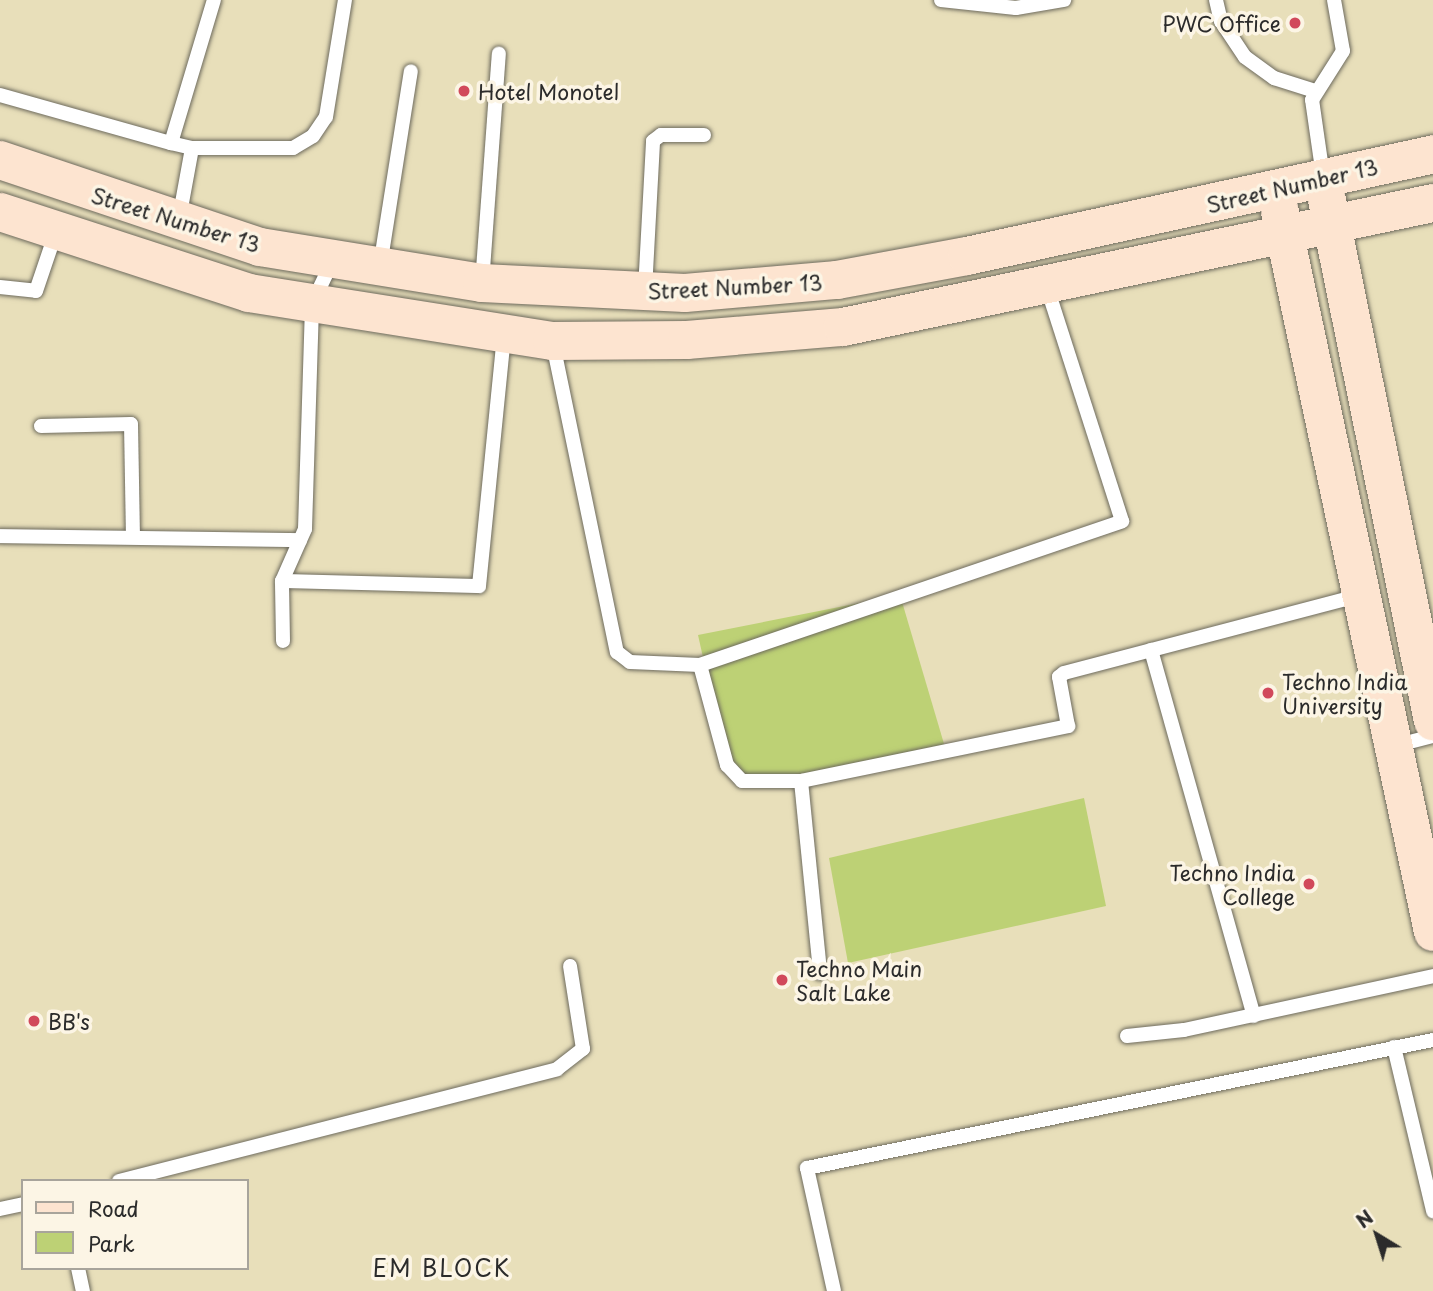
<!DOCTYPE html>
<style>
body{margin:0}
#map{position:relative;width:1433px;height:1291px;overflow:hidden;background:#e8dfba;font-family:"Playpen Sans",sans-serif}
div>[style]{position:absolute}
.green>*{inset:0;background:#bdd175}
.roads{filter:drop-shadow(0 0 2px #6d6a5d) drop-shadow(0 0 2px #6d6a5d)}
.service>*{height:14px;margin:-7px;padding:0 7px;transform-origin:7px;border-radius:7px;background:#fff}
.secondary>*{height:38px;margin:-19px;padding:0 19px;transform-origin:19px;border-radius:19px;background:#fde4d0}
.dots>*{width:19px;height:19px;translate:-50% -50%;box-sizing:border-box;border:4px solid #fcf5e5;border-radius:50%}
span{translate:-50% -50%;white-space:nowrap;text-align:center;line-height:1.15;-webkit-text-stroke:7px #fcf5e5;paint-order:stroke}
.poi-label{font-size:21px;color:#2b2b2b}
.right{translate:-100% -50%;text-align:right}
.left{translate:0 -50%;text-align:left}
.street-label{font-size:21px;color:#2b2b2b}
.neighbourhood-label{font-size:23px;color:#2b2b2b;letter-spacing:2px}
.legend{position:absolute;left:21px;top:1179px;width:228px;height:91px;box-sizing:border-box;background:#fcf5e5;border:2px solid #a8a49b;margin:0;padding:9px 12px;list-style:none;font-size:21px;color:#2b2b2b}
.legend li{display:flex;align-items:center;gap:14px;height:35px}
.legend b{width:35px;border:2px solid #a8a49b}
.north{position:absolute;left:1342px;top:1200px;width:70px;height:70px;-webkit-text-stroke:5px #fcf5e5;paint-order:stroke;rotate:322deg;font-size:19px;font-weight:700;line-height:28px;text-align:center;color:#2b2b2b}
.north::after{content:'';display:block;margin:auto;width:24px;height:32px;background:#2b2b2b;clip-path:polygon(50% 0,100% 100%,50% 72%,0 100%)}
</style>
<div id="map">
<div class="green">
<i style="clip-path:polygon(900px 595px,947px 754px,801px 781px,742px 781px,727px 765px,698px 635px)"></i>
<i style="clip-path:polygon(1084px 798px,1106px 906px,848px 963px,829px 858px)"></i>
</div>
<div class="roads">
<div class="service">
<i style="left:941px;top:0;width:75px;rotate:6.1deg"></i>
<i style="left:1016px;top:8px;width:49px;rotate:-9.5deg"></i>
<i style="left:1216px;top:0;width:22px;rotate:77deg"></i>
<i style="left:1221px;top:21px;width:43px;rotate:56.3deg"></i>
<i style="left:1245px;top:57px;width:36px;rotate:36deg"></i>
<i style="left:1274px;top:78px;width:43px;rotate:17.6deg"></i>
<i style="left:0;top:95px;width:178px;rotate:15.7deg"></i>
<i style="left:192px;top:148px;width:22px;rotate:-167deg"></i>
<i style="left:171px;top:143px;width:149px;rotate:-73.3deg"></i>
<i style="left:1323px;top:176px;width:77px;rotate:-98.2deg"></i>
<i style="left:1312px;top:100px;width:58px;rotate:-57.7deg"></i>
<i style="left:1343px;top:51px;width:52px;rotate:-100deg"></i>
<i style="left:179px;top:219px;width:72px;rotate:-79.6deg"></i>
<i style="left:192px;top:148px;width:101px"></i>
<i style="left:293px;top:148px;width:23px;rotate:-31deg"></i>
<i style="left:313px;top:136px;width:23px;rotate:-56deg"></i>
<i style="left:326px;top:117px;width:119px;rotate:-80.8deg"></i>
<i style="left:380px;top:266px;width:197px;rotate:-81deg"></i>
<i style="left:482px;top:283px;width:230px;rotate:-85.8deg"></i>
<i style="left:0;top:287px;width:36px;rotate:6deg"></i>
<i style="left:36px;top:291px;width:62px;rotate:-71.3deg"></i>
<i style="left:645px;top:290px;width:149px;rotate:-86.9deg"></i>
<i style="left:653px;top:141px;width:10px;rotate:-37deg"></i>
<i style="left:661px;top:135px;width:43px"></i>
<i style="left:553px;top:344px;width:315px;rotate:78.3deg"></i>
<i style="left:617px;top:652px;width:16px;rotate:38deg"></i>
<i style="left:630px;top:662px;width:70px;rotate:2.5deg"></i>
<i style="left:700px;top:665px;width:446px;rotate:-18.8deg"></i>
<i style="left:1122px;top:521px;width:246px;rotate:-107.8deg"></i>
<i style="left:41px;top:426px;width:90px;rotate:-1.3deg"></i>
<i style="left:131px;top:424px;width:113px;rotate:89deg"></i>
<i style="left:0;top:536px;width:300px;rotate:0.8deg"></i>
<i style="left:282px;top:581px;width:197px;rotate:1.5deg"></i>
<i style="left:479px;top:586px;width:251px;rotate:-84.3deg"></i>
<i style="left:283px;top:641px;width:60px;rotate:-91deg"></i>
<i style="left:282px;top:581px;width:57px;rotate:-66.1deg"></i>
<i style="left:305px;top:529px;width:225px;rotate:-88.2deg"></i>
<i style="left:312px;top:304px;width:49px;rotate:-64.5deg"></i>
<i style="left:1151px;top:650px;width:380px;rotate:74.3deg"></i>
<i style="left:700px;top:665px;width:104px;rotate:74.9deg"></i>
<i style="left:727px;top:765px;width:22px;rotate:47deg"></i>
<i style="left:742px;top:781px;width:59px"></i>
<i style="left:801px;top:781px;width:273px;rotate:-11.6deg"></i>
<i style="left:1068px;top:726px;width:50px;rotate:-100.4deg"></i>
<i style="left:1059px;top:677px;width:6px;rotate:-39deg"></i>
<i style="left:1064px;top:673px;width:307px;rotate:-14.7deg"></i>
<i style="left:1394px;top:746px;width:40px;rotate:-14.4deg"></i>
<i style="left:801px;top:781px;width:193px;rotate:84.3deg"></i>
<i style="left:1127px;top:1036px;width:57px;rotate:-6deg"></i>
<i style="left:1184px;top:1030px;width:255px;rotate:-12.2deg"></i>
<i style="left:1394px;top:1047px;width:169px;rotate:76.6deg"></i>
<i style="left:119px;top:1181px;width:452px;rotate:-14.3deg"></i>
<i style="left:557px;top:1069px;width:33px;rotate:-38deg"></i>
<i style="left:583px;top:1049px;width:84px;rotate:-98.9deg"></i>
<i style="left:0;top:1209px;width:24px;rotate:-12deg"></i>
<i style="left:78px;top:1268px;width:24px;rotate:78deg"></i>
<i style="left:834px;top:1291px;width:126px;rotate:-102.4deg"></i>
<i style="left:807px;top:1168px;width:639px;rotate:-11.56deg"></i>
</div>
<div class="secondary">
<i style="left:0;top:160px;width:274px;rotate:18.5deg"></i>
<i style="left:260px;top:247px;width:225px;rotate:9.2deg"></i>
<i style="left:482px;top:283px;width:203px;rotate:2.8deg"></i>
<i style="left:685px;top:293px;width:153px;rotate:-4.9deg"></i>
<i style="left:837px;top:280px;width:132px;rotate:-10.5deg"></i>
<i style="left:967px;top:256px;width:477px;rotate:-12.3deg"></i>
<i style="left:1327px;top:200px;width:532px;rotate:78.5deg"></i>
<i style="left:0;top:212px;width:262px;rotate:18deg"></i>
<i style="left:249px;top:293px;width:307px;rotate:9deg"></i>
<i style="left:552px;top:341px;width:135px;rotate:-0.4deg"></i>
<i style="left:687px;top:340px;width:157px;rotate:-4.8deg"></i>
<i style="left:843px;top:327px;width:603px;rotate:-11.87deg"></i>
<i style="left:1280px;top:212px;width:736px;rotate:78deg"></i>
</div>
</div>
<div class="dots">
<i style="left:1295px;top:23px;background:#d1495b"></i>
<i style="left:464px;top:91px;background:#d1495b"></i>
<i style="left:1268px;top:693px;background:#d1495b"></i>
<i style="left:1309px;top:884px;background:#d1495b"></i>
<i style="left:782px;top:980px;background:#d1495b"></i>
<i style="left:34px;top:1021px;background:#d1495b"></i>
</div>
<div class="poi-label">
<span class="right" style="left:1281px;top:23px">PWC Office</span>
<span class="left" style="left:478px;top:91px">Hotel Monotel</span>
<span class="left" style="left:1282px;top:693px">Techno India<br>University</span>
<span class="right" style="left:1295px;top:884px">Techno India<br>College</span>
<span class="left" style="left:796px;top:980px">Techno Main<br>Salt Lake</span>
<span class="left" style="left:48px;top:1021px">BB's</span>
</div>
<div class="street-label">
<span style="left:1292px;top:185px;rotate:-13deg">Street Number 13</span>
<span style="left:176px;top:219px;rotate:17deg">Street Number 13</span>
<span style="left:735px;top:286px;rotate:-3deg">Street Number 13</span>
</div>
<div class="neighbourhood-label">
<span style="left:442px;top:1268px">EM BLOCK</span>
</div>
<ul class="legend">
<li><b style="height:9px;background:#fde4d0"></b>Road</li>
<li><b style="height:19px;background:#bdd175"></b>Park</li>
</ul>
<div class="north">N</div>
</div>
